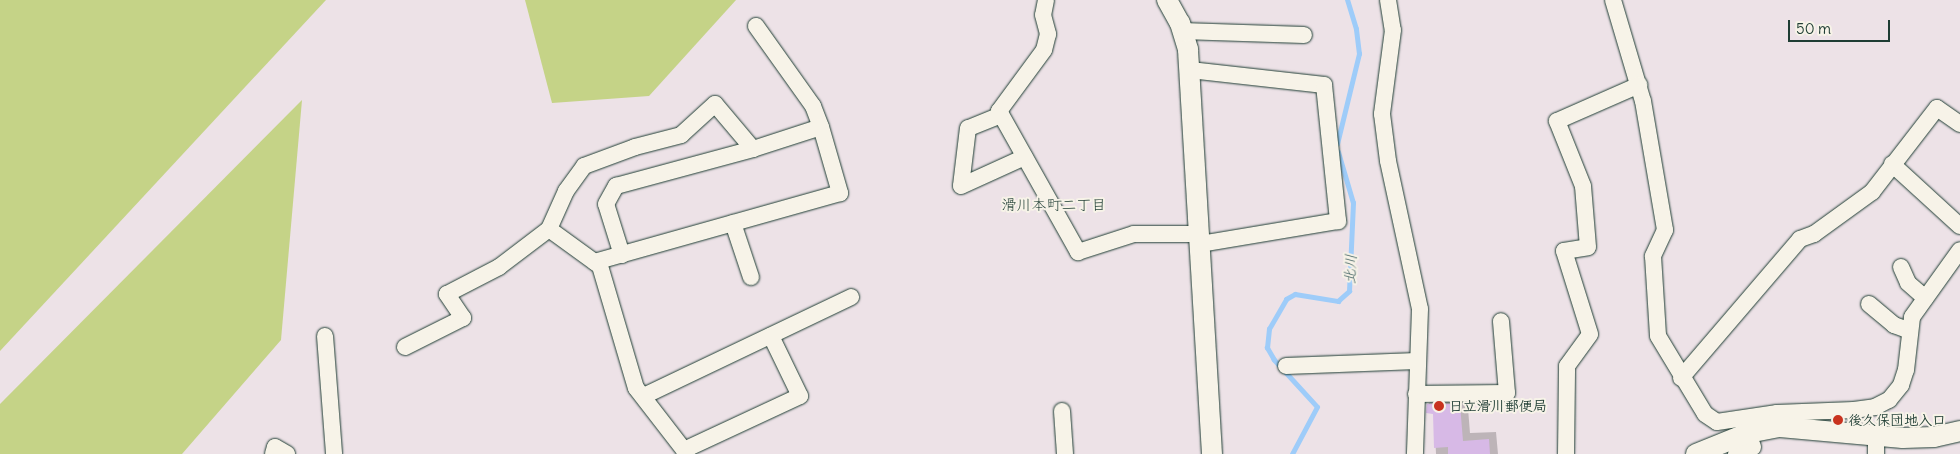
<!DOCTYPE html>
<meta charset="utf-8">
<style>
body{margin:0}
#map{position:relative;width:1960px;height:454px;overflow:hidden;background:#ede2e7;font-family:Delius,"Klee One",sans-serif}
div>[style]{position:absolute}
.green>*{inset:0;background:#c5d387}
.shadow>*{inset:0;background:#0003}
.stream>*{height:4.5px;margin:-2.25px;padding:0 2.25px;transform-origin:2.25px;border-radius:2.25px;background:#9eccf9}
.building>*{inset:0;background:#d7b9e6}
.roads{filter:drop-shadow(0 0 1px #1f3d34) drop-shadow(0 0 1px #1f3d34)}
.minor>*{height:16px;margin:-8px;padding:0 8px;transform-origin:8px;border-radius:8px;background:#f7f3e8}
.tertiary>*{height:20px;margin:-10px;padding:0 10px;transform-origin:10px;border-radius:10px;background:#f7f3e8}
.dots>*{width:14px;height:14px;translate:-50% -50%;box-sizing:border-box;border:2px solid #f7f3e8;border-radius:50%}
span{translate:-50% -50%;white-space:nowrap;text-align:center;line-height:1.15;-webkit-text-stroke:4px #f7f3e8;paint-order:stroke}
.poi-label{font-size:14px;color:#1f3d34;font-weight:700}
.left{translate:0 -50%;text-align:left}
.neighbourhood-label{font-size:15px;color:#1f3d34}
.water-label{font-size:15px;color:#385a5b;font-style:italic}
.scale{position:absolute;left:1788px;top:20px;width:102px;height:22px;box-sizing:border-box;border:2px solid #1f3d34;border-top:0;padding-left:6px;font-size:15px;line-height:18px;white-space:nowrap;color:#1f3d34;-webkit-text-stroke:4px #f7f3e8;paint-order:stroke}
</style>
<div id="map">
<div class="green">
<i style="clip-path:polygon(0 0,326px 0,0 351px)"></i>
<i style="clip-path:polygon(525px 0,736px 0,649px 96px,552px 103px)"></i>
<i style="clip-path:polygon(302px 100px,281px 340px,182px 454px,0 454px,0 404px)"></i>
</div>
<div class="shadow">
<i style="clip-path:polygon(1467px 396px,1470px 433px,1496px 432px,1498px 454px,1436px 454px,1434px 412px,1428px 404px,1436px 397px)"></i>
</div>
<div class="stream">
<i style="left:1337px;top:144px;width:93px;rotate:-76.3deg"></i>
<i style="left:1359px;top:54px;width:25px;rotate:-97deg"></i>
<i style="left:1356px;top:29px;width:30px;rotate:-107deg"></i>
<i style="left:1292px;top:454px;width:53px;rotate:-62deg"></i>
<i style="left:1317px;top:407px;width:64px;rotate:-132.5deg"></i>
<i style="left:1274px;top:360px;width:14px;rotate:-120deg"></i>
<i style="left:1267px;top:348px;width:19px;rotate:-84deg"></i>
<i style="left:1269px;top:329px;width:34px;rotate:-60deg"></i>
<i style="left:1286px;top:299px;width:10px;rotate:-29deg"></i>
<i style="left:1295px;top:294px;width:44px;rotate:9.2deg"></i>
<i style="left:1338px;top:301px;width:15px;rotate:-42deg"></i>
<i style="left:1349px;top:291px;width:88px;rotate:-87.4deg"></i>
<i style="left:1353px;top:203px;width:53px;rotate:-106.4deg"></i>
</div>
<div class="building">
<i style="clip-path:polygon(1427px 404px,1460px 404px,1463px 441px,1489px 439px,1490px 454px,1448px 454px,1448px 447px,1434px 448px,1433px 414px,1426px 413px)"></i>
</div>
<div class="roads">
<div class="minor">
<i style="left:1046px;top:0;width:15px;rotate:101deg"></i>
<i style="left:1043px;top:15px;width:20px;rotate:75deg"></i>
<i style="left:1048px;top:34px;width:16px;rotate:104deg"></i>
<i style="left:1044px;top:50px;width:76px;rotate:126.4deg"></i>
<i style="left:999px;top:111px;width:162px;rotate:60.7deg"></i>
<i style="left:1078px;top:252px;width:59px;rotate:-17.8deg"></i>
<i style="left:1134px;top:234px;width:65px"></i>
<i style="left:1388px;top:0;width:30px;rotate:81deg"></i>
<i style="left:1393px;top:30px;width:85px;rotate:97.5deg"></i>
<i style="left:1382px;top:114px;width:47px;rotate:82.7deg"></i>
<i style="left:1388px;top:161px;width:151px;rotate:77.8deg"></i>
<i style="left:1420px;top:309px;width:145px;rotate:92deg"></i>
<i style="left:1613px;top:0;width:105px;rotate:73.5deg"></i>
<i style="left:1643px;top:101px;width:131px;rotate:80.3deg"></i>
<i style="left:1665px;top:230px;width:29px;rotate:115deg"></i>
<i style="left:1653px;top:256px;width:80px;rotate:86.4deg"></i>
<i style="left:1658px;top:336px;width:91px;rotate:58.9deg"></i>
<i style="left:1705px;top:414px;width:14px;rotate:34deg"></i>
<i style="left:1717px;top:422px;width:61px;rotate:-8.5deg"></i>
<i style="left:1777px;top:413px;width:14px;rotate:78deg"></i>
<i style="left:756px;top:26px;width:98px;rotate:54.5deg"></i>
<i style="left:813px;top:106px;width:22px;rotate:69deg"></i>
<i style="left:1182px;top:31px;width:122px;rotate:1.9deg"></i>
<i style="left:1190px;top:70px;width:135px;rotate:6.4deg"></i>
<i style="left:1324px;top:85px;width:137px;rotate:84.1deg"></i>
<i style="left:1338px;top:221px;width:140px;rotate:170.5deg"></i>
<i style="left:1001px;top:115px;width:35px;rotate:158deg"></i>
<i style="left:968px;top:128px;width:58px;rotate:96.9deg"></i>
<i style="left:961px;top:186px;width:70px;rotate:-24.4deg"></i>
<i style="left:1892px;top:164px;width:92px;rotate:42.4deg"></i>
<i style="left:733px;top:223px;width:57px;rotate:71.6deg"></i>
<i style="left:549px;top:229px;width:42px;rotate:-65.9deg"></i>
<i style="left:566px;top:191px;width:31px;rotate:-54deg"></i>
<i style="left:584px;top:166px;width:54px;rotate:-20.4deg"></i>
<i style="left:635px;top:147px;width:48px;rotate:-14.6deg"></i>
<i style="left:681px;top:135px;width:46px;rotate:-42.4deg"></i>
<i style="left:715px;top:104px;width:59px;rotate:49.8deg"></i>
<i style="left:753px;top:149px;width:71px;rotate:-17.9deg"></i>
<i style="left:821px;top:127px;width:69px;rotate:73.9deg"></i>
<i style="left:840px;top:193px;width:255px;rotate:164.3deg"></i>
<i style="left:622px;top:255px;width:53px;rotate:-107.4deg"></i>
<i style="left:606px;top:204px;width:21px;rotate:-61deg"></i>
<i style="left:616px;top:186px;width:142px;rotate:-15.1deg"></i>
<i style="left:1901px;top:267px;width:17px;rotate:66deg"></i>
<i style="left:1908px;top:283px;width:23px;rotate:41deg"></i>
<i style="left:1869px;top:304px;width:33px;rotate:40deg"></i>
<i style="left:1894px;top:325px;width:15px;rotate:20deg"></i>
<i style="left:325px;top:336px;width:118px;rotate:85.6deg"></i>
<i style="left:405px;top:347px;width:65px;rotate:-26.6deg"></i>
<i style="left:463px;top:318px;width:29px;rotate:-124deg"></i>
<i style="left:447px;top:294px;width:59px;rotate:-27.4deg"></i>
<i style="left:499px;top:267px;width:63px;rotate:-37.2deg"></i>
<i style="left:549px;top:229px;width:63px;rotate:36deg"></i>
<i style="left:600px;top:266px;width:127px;rotate:73.6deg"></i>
<i style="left:636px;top:388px;width:83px;rotate:52.3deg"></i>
<i style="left:1286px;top:366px;width:131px;rotate:-2.2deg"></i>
<i style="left:1681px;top:378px;width:183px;rotate:-49.4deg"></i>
<i style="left:1800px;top:239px;width:15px;rotate:-20deg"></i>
<i style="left:1814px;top:234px;width:72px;rotate:-35.9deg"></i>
<i style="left:1872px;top:192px;width:106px;rotate:-52.3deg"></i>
<i style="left:1937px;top:108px;width:28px;rotate:35deg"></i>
<i style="left:648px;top:394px;width:225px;rotate:-25.5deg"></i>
<i style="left:1416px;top:394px;width:91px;rotate:-0.6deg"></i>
<i style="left:1507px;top:393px;width:72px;rotate:-94.8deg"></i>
<i style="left:1062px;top:411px;width:43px;rotate:86deg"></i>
<i style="left:1777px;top:413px;width:77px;rotate:-2.2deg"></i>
<i style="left:1854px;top:410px;width:21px;rotate:-8deg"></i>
<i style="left:1875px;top:407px;width:16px;rotate:-27deg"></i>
<i style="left:1889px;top:400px;width:19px;rotate:-51deg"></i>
<i style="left:1901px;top:385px;width:16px;rotate:-72deg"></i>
<i style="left:1906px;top:370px;width:53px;rotate:-83.5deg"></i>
<i style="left:1912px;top:317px;width:82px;rotate:-54.4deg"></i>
<i style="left:684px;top:450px;width:128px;rotate:-25deg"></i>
<i style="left:800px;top:396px;width:67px;rotate:-115.8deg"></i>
<i style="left:273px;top:454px;width:7px;rotate:-74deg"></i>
<i style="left:275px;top:447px;width:14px;rotate:30deg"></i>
<i style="left:1566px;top:454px;width:88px;rotate:-89.3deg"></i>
<i style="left:1567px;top:366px;width:39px;rotate:-54deg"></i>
<i style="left:1590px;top:334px;width:87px;rotate:-107.4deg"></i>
<i style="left:1564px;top:251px;width:24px;rotate:-9deg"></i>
<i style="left:1588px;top:247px;width:61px;rotate:-94.7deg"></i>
<i style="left:1583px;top:186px;width:70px;rotate:-111.8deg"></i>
<i style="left:1557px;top:121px;width:90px;rotate:-23.7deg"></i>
<i style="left:1736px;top:454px;width:18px;rotate:-22deg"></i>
<i style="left:1753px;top:447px;width:15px;rotate:-110deg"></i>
<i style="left:1876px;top:454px;width:17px;rotate:-90deg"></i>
</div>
<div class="tertiary">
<i style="left:1167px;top:0;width:26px;rotate:61deg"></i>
<i style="left:1180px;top:23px;width:28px;rotate:73deg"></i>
<i style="left:1188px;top:50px;width:405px;rotate:86.6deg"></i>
<i style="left:1696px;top:454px;width:56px;rotate:-22deg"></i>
<i style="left:1748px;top:433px;width:33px;rotate:-11deg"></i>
<i style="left:1780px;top:427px;width:123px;rotate:5.1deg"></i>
<i style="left:1903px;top:438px;width:31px;rotate:-2deg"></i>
<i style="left:1934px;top:437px;width:27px;rotate:-13deg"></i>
</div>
</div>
<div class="dots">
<i style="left:1439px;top:406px;background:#c8321e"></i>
<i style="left:1838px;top:420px;background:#c8321e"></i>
</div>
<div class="poi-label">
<span class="left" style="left:1449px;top:406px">日立滑川郵便局</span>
<span class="left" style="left:1848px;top:420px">後久保団地入口</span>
</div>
<div class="neighbourhood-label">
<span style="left:1054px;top:205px">滑川本町二丁目</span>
</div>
<div class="water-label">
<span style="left:1350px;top:269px;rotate:-87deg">北川</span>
</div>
<div class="scale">50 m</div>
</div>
